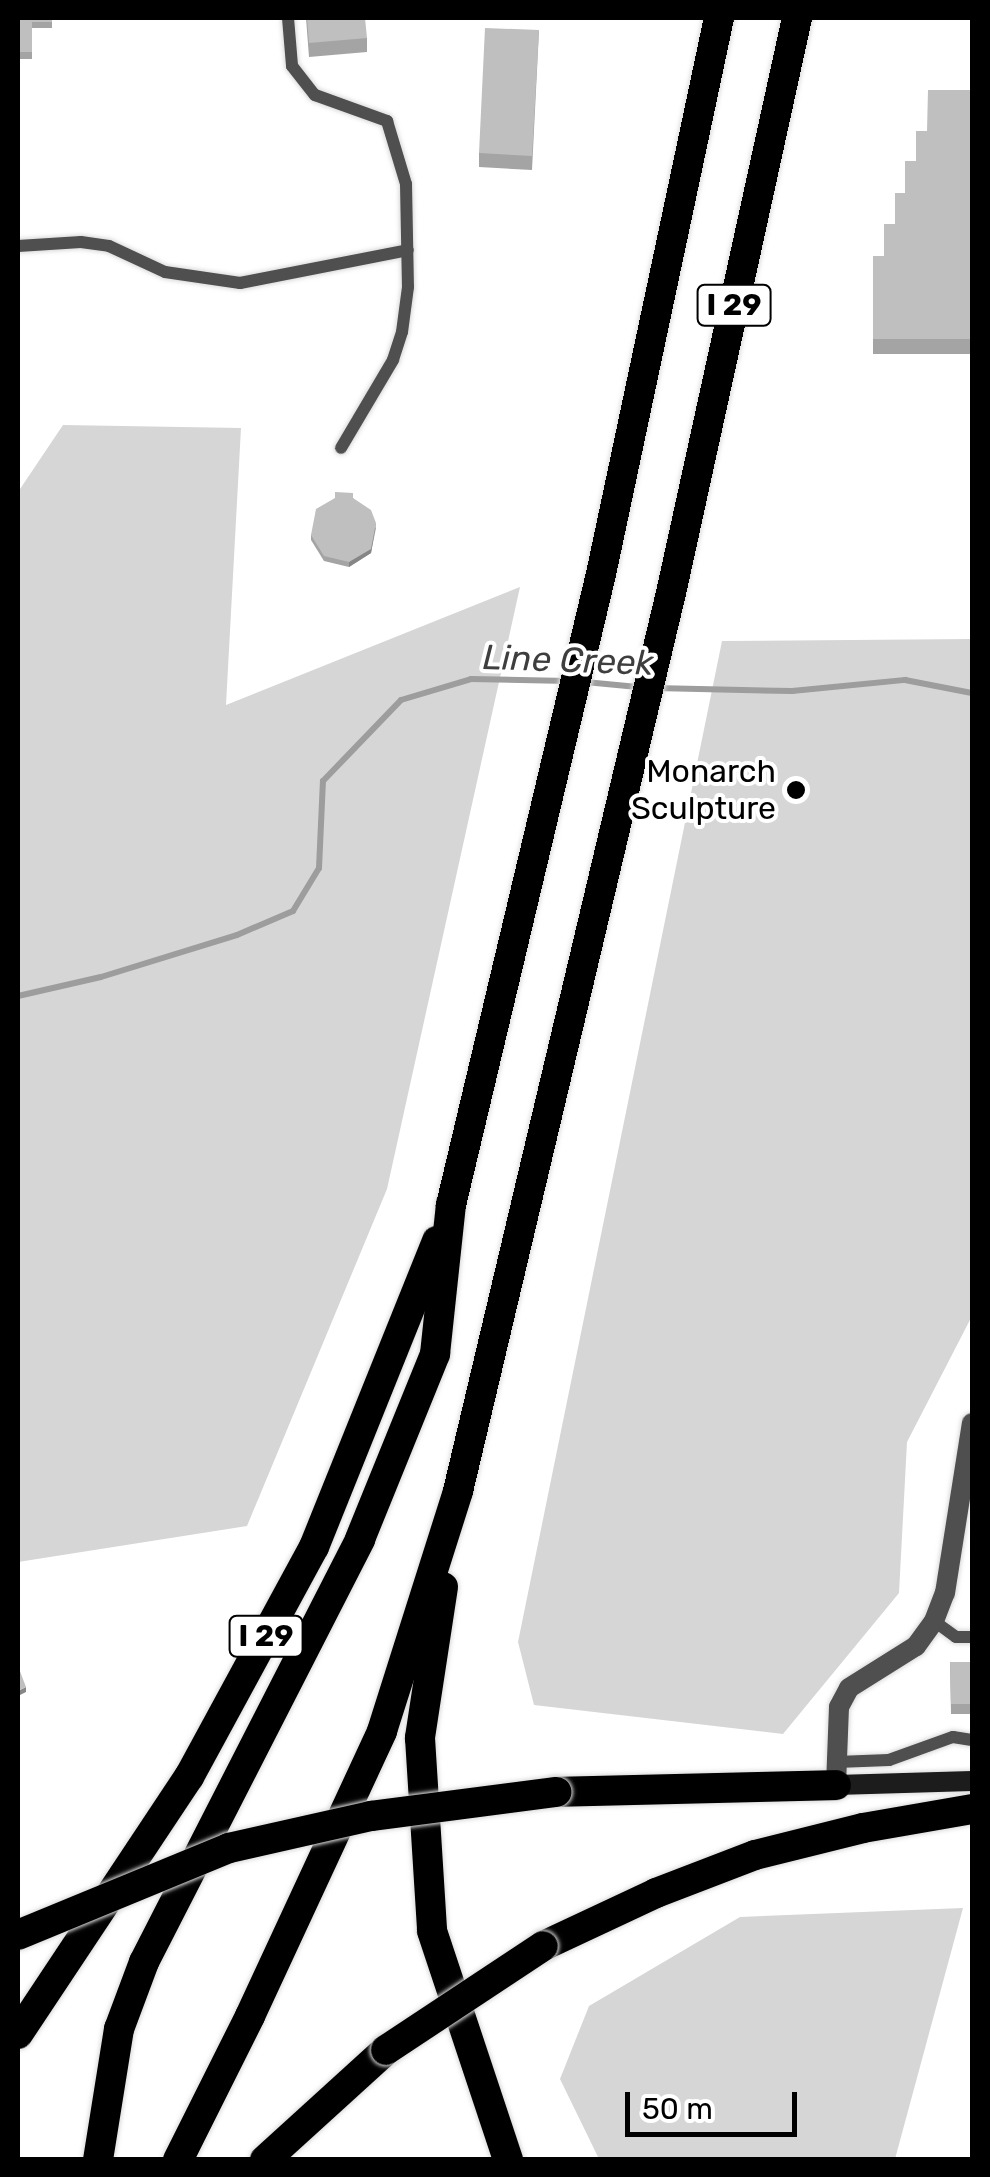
<!DOCTYPE html>
<style>
body{margin:0}
#map{position:relative;width:990px;height:2177px;overflow:hidden;background:#fff;font-family:Rubik,sans-serif}
div>[style]{position:absolute}
.green>*{inset:0;background:#d6d6d6}
.stream>*{height:6px;margin:-3px;padding:0 3px;transform-origin:3px;border-radius:3px;background:#9d9d9d}
.roads{filter:drop-shadow(0 0 2px #dbdbdb) drop-shadow(0 0 2px #dbdbdb)}
.service>*{height:12px;margin:-6px;padding:0 6px;transform-origin:6px;border-radius:6px;background:#4f4f4f}
.minor>*{height:20px;margin:-10px;padding:0 10px;transform-origin:10px;border-radius:10px;background:#4f4f4f}
.secondary>*{height:20px;margin:-10px;padding:0 10px;transform-origin:10px;border-radius:10px;background:#1c1c1c}
.motorway>*{height:30px;margin:-15px;padding:0 15px;transform-origin:15px;border-radius:15px;background:#000}
.bridges{filter:drop-shadow(0 0 2px #dbdbdb) drop-shadow(0 0 2px #dbdbdb)}
.motorway-bridge>*{height:30px;margin:-15px;padding:0 15px;transform-origin:15px;border-radius:15px;background:#000}
.wall>*{inset:0;background:#a4a4a4}
.shaded-wall>*{inset:0;background:#868686}
.building>*{inset:0;background:#bfbfbf}
.dots>*{width:28px;height:28px;translate:-50% -50%;box-sizing:border-box;border:5px solid #fff;border-radius:50%}
span{translate:-50% -50%;white-space:nowrap;text-align:center;line-height:1.15;-webkit-text-stroke:8px #fff;paint-order:stroke}
.shield-label span{padding:2px 8px;background:#fff;border:2px solid;border-radius:8px;-webkit-text-stroke-width:0}
.shield-label{font-size:30px;color:#000;font-weight:700}
.poi-label{font-size:32px;color:#000}
.right{translate:-100% -50%;text-align:right}
.water-label{font-size:35px;color:#3e3e3e;font-style:italic}
.frame{position:absolute;inset:0;border:20px solid #000;pointer-events:none}
.scale{position:absolute;left:625px;top:2092px;width:172px;height:45px;box-sizing:border-box;border:5px solid #000;border-top:0;padding-left:12px;font-size:30px;line-height:35px;white-space:nowrap;color:#000;-webkit-text-stroke:8px #fff;paint-order:stroke}
</style>
<div id="map">
<div class="green">
<i style="clip-path:polygon(63px 425px,241px 428px,226px 705px,520px 587px,387px 1189px,247px 1526px,18px 1562px,18px 492px)"></i>
<i style="clip-path:polygon(972px 639px,972px 1316px,907px 1442px,899px 1593px,783px 1734px,534px 1705px,518px 1642px,722px 641px)"></i>
<i style="clip-path:polygon(963px 1908px,895px 2159px,599px 2159px,560px 2079px,589px 2006px,740px 1917px)"></i>
</div>
<div class="stream">
<i style="left:585px;top:682px;width:53px;rotate:5.4deg"></i>
<i style="left:655px;top:688px;width:137px;rotate:1.3deg"></i>
<i style="left:792px;top:691px;width:114px;rotate:-5.6deg"></i>
<i style="left:905px;top:680px;width:68px;rotate:11deg"></i>
<i style="left:18px;top:996px;width:85px;rotate:-12.9deg"></i>
<i style="left:101px;top:977px;width:142px;rotate:-17.2deg"></i>
<i style="left:237px;top:935px;width:61px;rotate:-23.2deg"></i>
<i style="left:293px;top:911px;width:50px;rotate:-58.8deg"></i>
<i style="left:319px;top:868px;width:87px;rotate:-87.4deg"></i>
<i style="left:323px;top:781px;width:112px;rotate:-46.1deg"></i>
<i style="left:401px;top:700px;width:73px;rotate:-16.7deg"></i>
<i style="left:471px;top:679px;width:97px;rotate:1.2deg"></i>
</div>
<div class="roads">
<div class="service">
<i style="left:288px;top:18px;width:48px;rotate:85.2deg"></i>
<i style="left:292px;top:66px;width:37px;rotate:52deg"></i>
<i style="left:315px;top:95px;width:77px;rotate:19.9deg"></i>
<i style="left:387px;top:121px;width:66px;rotate:73.2deg"></i>
<i style="left:406px;top:184px;width:103px;rotate:88.9deg"></i>
<i style="left:408px;top:287px;width:45px;rotate:97.6deg"></i>
<i style="left:402px;top:332px;width:29px;rotate:108deg"></i>
<i style="left:393px;top:360px;width:102px;rotate:120.6deg"></i>
<i style="left:18px;top:246px;width:63px;rotate:-3.6deg"></i>
<i style="left:81px;top:242px;width:28px;rotate:8deg"></i>
<i style="left:109px;top:246px;width:62px;rotate:24.9deg"></i>
<i style="left:165px;top:272px;width:76px;rotate:8.3deg"></i>
<i style="left:240px;top:283px;width:171px;rotate:-11.1deg"></i>
<i style="left:934px;top:1621px;width:27px;rotate:36deg"></i>
<i style="left:956px;top:1637px;width:16px"></i>
<i style="left:837px;top:1762px;width:52px;rotate:-2.2deg"></i>
<i style="left:889px;top:1760px;width:68px;rotate:-19.8deg"></i>
<i style="left:953px;top:1737px;width:19px;rotate:9deg"></i>
</div>
<div class="minor">
<i style="left:836px;top:1785px;width:78px;rotate:-87.8deg"></i>
<i style="left:839px;top:1707px;width:21px;rotate:-62deg"></i>
<i style="left:849px;top:1688px;width:79px;rotate:-32.1deg"></i>
<i style="left:916px;top:1646px;width:31px;rotate:-54deg"></i>
<i style="left:934px;top:1621px;width:30px;rotate:-69deg"></i>
<i style="left:945px;top:1593px;width:172px;rotate:-81deg"></i>
</div>
<div class="secondary">
<i style="left:836px;top:1785px;width:136px;rotate:-1.7deg"></i>
</div>
<div class="motorway">
<i style="left:443px;top:1587px;width:153px;rotate:98.7deg"></i>
<i style="left:420px;top:1738px;width:193px;rotate:86.4deg"></i>
<i style="left:432px;top:1931px;width:241px;rotate:71.6deg"></i>
<i style="left:556px;top:1792px;width:280px;rotate:-1.4deg"></i>
<i style="left:543px;top:1946px;width:125px;rotate:-25.1deg"></i>
<i style="left:656px;top:1893px;width:106px;rotate:-21deg"></i>
<i style="left:755px;top:1855px;width:111px;rotate:-14deg"></i>
<i style="left:863px;top:1828px;width:111px;rotate:-9.9deg"></i>
<i style="left:18px;top:2034px;width:309px;rotate:-56.4deg"></i>
<i style="left:189px;top:1777px;width:262px;rotate:-61.5deg"></i>
<i style="left:314px;top:1547px;width:330px;rotate:-68.1deg"></i>
<i style="left:98px;top:2160px;width:133px;rotate:-80.9deg"></i>
<i style="left:119px;top:2029px;width:72px;rotate:-69.5deg"></i>
<i style="left:144px;top:1962px;width:475px;rotate:-62.9deg"></i>
<i style="left:360px;top:1539px;width:200px;rotate:-67.9deg"></i>
<i style="left:435px;top:1354px;width:150px;rotate:-83.9deg"></i>
<i style="left:451px;top:1205px;width:649px;rotate:-76.63deg"></i>
<i style="left:601px;top:574px;width:568px;rotate:-78.02deg"></i>
<i style="left:178px;top:2160px;width:161px;rotate:-63.4deg"></i>
<i style="left:250px;top:2016px;width:314px;rotate:-65.1deg"></i>
<i style="left:382px;top:1731px;width:252px;rotate:-72.4deg"></i>
<i style="left:458px;top:1491px;width:923px;rotate:-76.66deg"></i>
<i style="left:671px;top:593px;width:589px;rotate:-77.64deg"></i>
<i style="left:265px;top:2160px;width:164px;rotate:-42.3deg"></i>
</div>
</div>
<div class="bridges">
<div class="motorway-bridge">
<i style="left:18px;top:1935px;width:228px;rotate:-22.4deg"></i>
<i style="left:229px;top:1848px;width:146px;rotate:-12.7deg"></i>
<i style="left:371px;top:1816px;width:187px;rotate:-7.4deg"></i>
<i style="left:386px;top:2050px;width:188px;rotate:-33.5deg"></i>
</div>
</div>
<div class="wall">
<i style="clip-path:polygon(18px 18px,52px 18px,52px 28px,32px 28px,32px 59px,18px 59px)"></i>
<i style="clip-path:polygon(306px 18px,367px 38px,367px 52px,309px 57px)"></i>
<i style="clip-path:polygon(539px 30px,532px 170px,479px 167px,479px 153px)"></i>
<i style="clip-path:polygon(972px 90px,972px 354px,873px 354px,873px 256px,884px 256px,927px 131px)"></i>
<i style="clip-path:polygon(353px 498px,376px 528px,371px 553px,349px 567px,324px 561px,311px 540px,311px 535px)"></i>
<i style="clip-path:polygon(950px 1662px,972px 1662px,972px 1714px,951px 1714px)"></i>
</div>
<div class="shaded-wall">
<i style="clip-path:polygon(376px 523px,371px 553px,349px 567px,349px 562px)"></i>
<i style="clip-path:polygon(26px 1687px,26px 1692px,18px 1696px,18px 1691px)"></i>
</div>
<div class="building">
<i style="clip-path:polygon(18px 18px,52px 18px,52px 22px,32px 22px,32px 52px,18px 52px)"></i>
<i style="clip-path:polygon(307px 18px,365px 18px,367px 38px,309px 43px)"></i>
<i style="clip-path:polygon(485px 28px,539px 30px,532px 156px,479px 153px)"></i>
<i style="clip-path:polygon(928px 90px,972px 90px,972px 339px,873px 339px,873px 256px,884px 256px,884px 224px,895px 224px,895px 193px,905px 193px,905px 161px,916px 161px,916px 131px,927px 131px)"></i>
<i style="clip-path:polygon(335px 492px,353px 493px,353px 498px,371px 510px,376px 523px,371px 549px,349px 562px,324px 556px,311px 535px,316px 509px,335px 498px)"></i>
<i style="clip-path:polygon(950px 1662px,972px 1662px,972px 1704px,951px 1704px)"></i>
<i style="clip-path:polygon(18px 1666px,26px 1687px,18px 1691px)"></i>
</div>
<div class="dots">
<i style="left:796px;top:790px;background:#000"></i>
</div>
<div class="shield-label">
<span style="left:734px;top:305px">I 29</span>
<span style="left:266px;top:1636px">I 29</span>
</div>
<div class="poi-label">
<span class="right" style="left:776px;top:790px">Monarch<br>Sculpture</span>
</div>
<div class="water-label">
<span style="left:568px;top:660px;rotate:2deg">Line Creek</span>
</div>
<div class="frame"></div>
<div class="scale">50 m</div>
</div>
